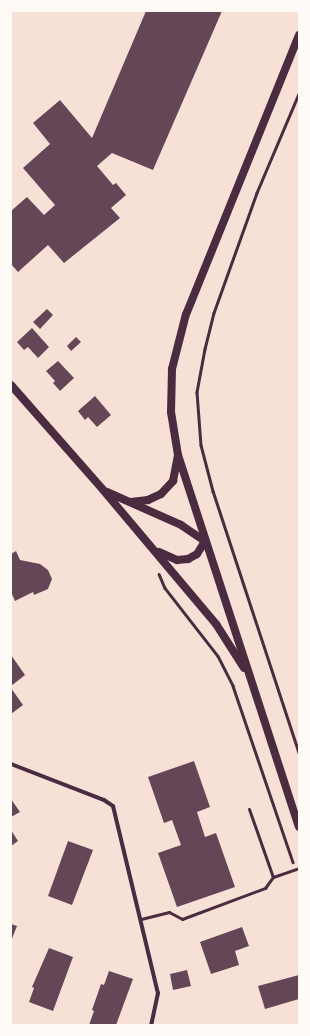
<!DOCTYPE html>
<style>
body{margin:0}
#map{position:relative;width:310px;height:1036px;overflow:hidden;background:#f7e1d7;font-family:"DM Sans",sans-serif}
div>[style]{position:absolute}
.building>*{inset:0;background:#644757}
.path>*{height:2.5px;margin:-1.25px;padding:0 1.25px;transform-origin:1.25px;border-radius:1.25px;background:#4a2c40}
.service>*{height:3px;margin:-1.5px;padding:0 1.5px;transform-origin:1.5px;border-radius:1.5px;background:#4a2c40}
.minor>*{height:4px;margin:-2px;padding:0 2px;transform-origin:2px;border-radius:2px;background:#4a2c40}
.secondary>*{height:8px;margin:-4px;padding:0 4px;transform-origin:4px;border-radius:4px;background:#4a2c40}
span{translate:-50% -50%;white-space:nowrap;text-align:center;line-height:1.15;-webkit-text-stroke:3.5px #fffaf5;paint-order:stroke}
.frame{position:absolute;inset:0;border:12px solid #fffaf5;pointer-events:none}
</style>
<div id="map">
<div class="building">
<i style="clip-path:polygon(146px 11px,222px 11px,153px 170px,112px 153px,97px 166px,113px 185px,116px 183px,126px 195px,111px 208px,120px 218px,64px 263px,48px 245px,18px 272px,11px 264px,11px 211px,27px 197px,44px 215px,55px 205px,23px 168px,50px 144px,33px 123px,60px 100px,92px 138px)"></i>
<i style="clip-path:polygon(47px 309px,53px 315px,40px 329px,33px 322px)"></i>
<i style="clip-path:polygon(32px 328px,49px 347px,38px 358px,28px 347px,24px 350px,17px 342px)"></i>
<i style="clip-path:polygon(76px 337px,81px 342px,71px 351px,67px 346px)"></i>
<i style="clip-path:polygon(58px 361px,74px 378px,60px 391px,53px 383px,55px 381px,46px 371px)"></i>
<i style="clip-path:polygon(95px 396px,111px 415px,97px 427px,88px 417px,85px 420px,78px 411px)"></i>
<i style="clip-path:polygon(16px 551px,20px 560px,40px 564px,48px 570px,52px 579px,48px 589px,34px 595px,33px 592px,15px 601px,11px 592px,11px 554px)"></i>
<i style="clip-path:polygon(11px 655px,25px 675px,11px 686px)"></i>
<i style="clip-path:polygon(11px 688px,23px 705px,11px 714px)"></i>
<i style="clip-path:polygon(194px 761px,210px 807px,197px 812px,205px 837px,216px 833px,235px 887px,177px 907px,158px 853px,181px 845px,172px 820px,164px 823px,148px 777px)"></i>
<i style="clip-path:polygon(11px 799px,20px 812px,11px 817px)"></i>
<i style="clip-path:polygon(11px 830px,18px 841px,11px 846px)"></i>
<i style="clip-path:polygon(68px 841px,93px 850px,72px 905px,48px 896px)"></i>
<i style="clip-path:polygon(11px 924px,17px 926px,11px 941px)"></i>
<i style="clip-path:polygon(242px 927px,249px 946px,235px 951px,239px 965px,211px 974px,200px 942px)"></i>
<i style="clip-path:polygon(49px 948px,73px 957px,53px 1011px,29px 1002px,34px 988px,32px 987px)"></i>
<i style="clip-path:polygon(187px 970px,191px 986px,173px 990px,170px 974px)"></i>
<i style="clip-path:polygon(109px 971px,133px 979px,116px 1025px,89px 1025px,94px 1011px,92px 1010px,101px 984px,104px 985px)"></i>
<i style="clip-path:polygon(299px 975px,299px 999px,265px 1009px,258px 986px)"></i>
</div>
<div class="path">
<i style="left:299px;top:94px;width:108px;rotate:113deg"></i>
<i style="left:257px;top:193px;width:127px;rotate:109.7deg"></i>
<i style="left:214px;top:313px;width:37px;rotate:104deg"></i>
<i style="left:205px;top:349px;width:44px;rotate:100.5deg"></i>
<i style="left:197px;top:392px;width:53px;rotate:85.7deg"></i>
<i style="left:201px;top:445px;width:48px;rotate:75.4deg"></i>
<i style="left:213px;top:491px;width:276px;rotate:71.8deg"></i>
<i style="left:159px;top:574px;width:15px;rotate:67deg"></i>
<i style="left:165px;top:588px;width:86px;rotate:52.1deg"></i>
<i style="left:218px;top:656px;width:34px;rotate:63deg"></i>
<i style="left:233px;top:686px;width:186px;rotate:71.2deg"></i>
</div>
<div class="service">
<i style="left:249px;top:809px;width:72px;rotate:70.6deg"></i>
<i style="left:141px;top:919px;width:29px;rotate:-14deg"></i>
<i style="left:169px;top:912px;width:15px;rotate:28deg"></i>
<i style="left:182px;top:919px;width:89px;rotate:-20.5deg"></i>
<i style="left:265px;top:888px;width:14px;rotate:-54deg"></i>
<i style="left:273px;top:877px;width:28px;rotate:-19deg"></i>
</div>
<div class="minor">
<i style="left:11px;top:764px;width:100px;rotate:21.2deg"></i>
<i style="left:104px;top:800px;width:11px;rotate:34deg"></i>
<i style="left:113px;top:806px;width:192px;rotate:76.5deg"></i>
<i style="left:158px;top:993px;width:33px;rotate:102deg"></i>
</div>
<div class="secondary">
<i style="left:299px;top:35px;width:301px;rotate:112deg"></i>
<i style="left:186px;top:314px;width:57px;rotate:104.3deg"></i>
<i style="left:172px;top:369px;width:43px;rotate:91.3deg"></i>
<i style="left:171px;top:412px;width:44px;rotate:80.8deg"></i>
<i style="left:178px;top:455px;width:391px;rotate:72deg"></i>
<i style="left:11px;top:385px;width:141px;rotate:48.7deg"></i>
<i style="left:104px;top:491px;width:174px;rotate:49.9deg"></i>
<i style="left:216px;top:624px;width:52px;rotate:57.5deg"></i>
<i style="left:107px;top:492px;width:81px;rotate:24deg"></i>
<i style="left:181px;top:525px;width:29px;rotate:34deg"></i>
<i style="left:131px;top:502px;width:17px;rotate:-7deg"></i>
<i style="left:148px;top:500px;width:14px;rotate:-25deg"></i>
<i style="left:161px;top:494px;width:18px;rotate:-47deg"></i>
<i style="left:173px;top:481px;width:25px;rotate:-79deg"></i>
<i style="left:159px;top:552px;width:20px;rotate:24deg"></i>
<i style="left:177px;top:560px;width:11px;rotate:-5deg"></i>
<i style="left:188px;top:559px;width:10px;rotate:-29deg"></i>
<i style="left:197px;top:554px;width:15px;rotate:-58deg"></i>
</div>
<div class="frame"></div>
</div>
